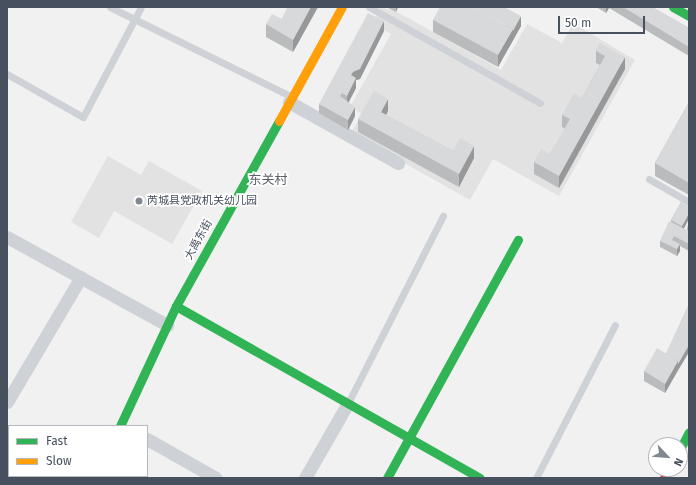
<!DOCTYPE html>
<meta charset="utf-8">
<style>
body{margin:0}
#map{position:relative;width:696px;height:485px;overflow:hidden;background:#f1f1f1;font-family:"Fira Sans","Noto Sans SC",sans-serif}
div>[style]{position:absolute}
.education>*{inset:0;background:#e2e2e3}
.lane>*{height:7px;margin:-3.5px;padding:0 3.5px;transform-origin:3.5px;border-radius:3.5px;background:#ced1d5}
.street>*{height:13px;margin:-6.5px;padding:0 6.5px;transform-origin:6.5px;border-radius:6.5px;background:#ced1d5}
.fast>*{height:9px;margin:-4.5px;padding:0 4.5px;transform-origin:4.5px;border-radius:4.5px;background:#30b455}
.slow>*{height:9px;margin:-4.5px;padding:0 4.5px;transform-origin:4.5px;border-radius:4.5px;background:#ff9f0a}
.jam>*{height:9px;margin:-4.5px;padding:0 4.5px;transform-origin:4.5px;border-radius:4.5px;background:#e5322d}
.wall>*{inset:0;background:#babbbc}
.shaded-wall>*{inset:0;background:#979899}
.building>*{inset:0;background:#d8d9db}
.dots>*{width:11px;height:11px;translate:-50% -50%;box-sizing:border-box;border:2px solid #fff;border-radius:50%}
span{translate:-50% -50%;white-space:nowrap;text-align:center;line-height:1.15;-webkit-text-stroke:3.5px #fff;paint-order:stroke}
.poi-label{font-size:11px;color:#46505f}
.left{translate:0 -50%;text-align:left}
.street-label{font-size:11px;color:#46505f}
.quarter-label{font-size:13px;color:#5c5f65}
.frame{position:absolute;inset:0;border:8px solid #46505f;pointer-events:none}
.legend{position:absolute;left:8px;top:425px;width:140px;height:52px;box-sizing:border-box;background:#fff;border:1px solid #b5b9bf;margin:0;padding:5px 7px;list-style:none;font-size:12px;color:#46505f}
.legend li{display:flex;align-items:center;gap:8px;height:20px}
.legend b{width:20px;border:1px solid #b5b9bf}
.north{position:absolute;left:648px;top:437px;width:40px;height:40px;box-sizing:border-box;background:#fff;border:1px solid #b5b9bf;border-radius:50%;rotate:116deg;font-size:11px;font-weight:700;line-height:16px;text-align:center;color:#46505f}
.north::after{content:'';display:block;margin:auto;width:14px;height:18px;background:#828892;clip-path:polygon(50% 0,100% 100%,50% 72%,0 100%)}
.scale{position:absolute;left:558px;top:16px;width:87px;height:18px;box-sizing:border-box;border:2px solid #46505f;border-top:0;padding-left:5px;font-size:12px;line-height:14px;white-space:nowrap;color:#46505f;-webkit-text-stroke:3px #fff;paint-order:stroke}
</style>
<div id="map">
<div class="education">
<i style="clip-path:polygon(381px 7px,399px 13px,501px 70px,527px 24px,562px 43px,573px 23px,635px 60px,559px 196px,493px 159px,470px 200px,351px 133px,362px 114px,350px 107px,391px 34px,372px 23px)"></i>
<i style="clip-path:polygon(108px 156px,141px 175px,149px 161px,202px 191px,172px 244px,114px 211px,99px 238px,71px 222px)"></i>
</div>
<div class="lane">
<i style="left:110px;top:7px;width:203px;rotate:26.3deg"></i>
<i style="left:369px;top:7px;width:196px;rotate:29.3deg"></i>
<i style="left:7px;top:74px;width:87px;rotate:29.5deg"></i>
<i style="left:83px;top:117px;width:124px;rotate:-62.2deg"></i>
<i style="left:649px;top:179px;width:46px;rotate:29.9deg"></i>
<i style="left:348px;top:403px;width:210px;rotate:-63.1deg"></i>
<i style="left:536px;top:478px;width:172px;rotate:-62.7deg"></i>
</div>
<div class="street">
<i style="left:289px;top:102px;width:125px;rotate:29.2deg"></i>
<i style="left:7px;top:237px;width:183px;rotate:28.8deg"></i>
<i style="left:7px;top:402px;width:145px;rotate:-59.4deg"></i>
<i style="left:147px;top:439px;width:79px;rotate:29.5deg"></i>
<i style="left:305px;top:478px;width:86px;rotate:-60.2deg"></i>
</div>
<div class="fast">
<i style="left:673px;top:7px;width:18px;rotate:29deg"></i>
<i style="left:176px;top:306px;width:349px;rotate:29.5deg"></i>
<i style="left:120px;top:426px;width:132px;rotate:-65deg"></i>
<i style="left:176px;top:306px;width:212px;rotate:-60.9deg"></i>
<i style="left:680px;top:449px;width:19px;rotate:-62deg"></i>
<i style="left:96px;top:478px;width:2px;rotate:-63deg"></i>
<i style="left:387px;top:478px;width:272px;rotate:-61.2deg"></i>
</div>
<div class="slow">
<i style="left:279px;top:121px;width:130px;rotate:-61.1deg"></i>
</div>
<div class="jam">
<i style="left:664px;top:478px;width:10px;rotate:-61deg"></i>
</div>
<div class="wall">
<i style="clip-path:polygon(288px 7px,318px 7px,293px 52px,266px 37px,266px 24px,282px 19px)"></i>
<i style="clip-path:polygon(386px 7px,398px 7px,396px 12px)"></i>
<i style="clip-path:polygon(596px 7px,652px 7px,689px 28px,689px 56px,609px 8px,606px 13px)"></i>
<i style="clip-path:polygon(433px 20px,521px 26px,498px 67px,433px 32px)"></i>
<i style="clip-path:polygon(384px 31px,360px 79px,356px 80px,356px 88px,349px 102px,355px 116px,348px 130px,319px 113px,319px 104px)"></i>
<i style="clip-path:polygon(600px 43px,625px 69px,559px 188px,534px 174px,534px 162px,550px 154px,565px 129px,562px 127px,562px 115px,582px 98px,600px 65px,596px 63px,596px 51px)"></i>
<i style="clip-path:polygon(689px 102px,689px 195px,655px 176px,655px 163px)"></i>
<i style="clip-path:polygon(388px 111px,386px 115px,453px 151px,474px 158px,459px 187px,358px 132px,358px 119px)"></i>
<i style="clip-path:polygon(681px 202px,684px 229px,687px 230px,687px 227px,689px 223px,689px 251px,680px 246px,680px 251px,677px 256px,660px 247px,660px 241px,671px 222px,671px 220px)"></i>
<i style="clip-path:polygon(689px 304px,689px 352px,665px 393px,644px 381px,644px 371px,666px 354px)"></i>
</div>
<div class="shaded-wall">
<i style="clip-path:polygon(311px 7px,318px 7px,293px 52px,293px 40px)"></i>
<i style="clip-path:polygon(396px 7px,398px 7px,396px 12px)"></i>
<i style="clip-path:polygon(606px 7px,609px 7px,609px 8px,606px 13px)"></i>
<i style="clip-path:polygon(521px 16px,521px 26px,498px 67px,498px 55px,513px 29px)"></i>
<i style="clip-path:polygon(384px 21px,384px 31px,360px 79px,356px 80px,356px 88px,347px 105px,347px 96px,351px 75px)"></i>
<i style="clip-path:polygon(625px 57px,625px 69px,559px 188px,559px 176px)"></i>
<i style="clip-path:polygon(388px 99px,388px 111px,381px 124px,381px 112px)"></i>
<i style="clip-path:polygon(355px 107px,355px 116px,348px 130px,348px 120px)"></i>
<i style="clip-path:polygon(474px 146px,474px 158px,459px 187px,459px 174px)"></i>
<i style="clip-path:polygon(689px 213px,689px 219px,682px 232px,682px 226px)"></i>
<i style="clip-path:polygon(680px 244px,680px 251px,677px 256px,677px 249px)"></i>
<i style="clip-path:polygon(689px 345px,689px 352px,678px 370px,678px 364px)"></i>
<i style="clip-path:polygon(678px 361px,678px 370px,665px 393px,665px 384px)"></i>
</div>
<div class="building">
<i style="clip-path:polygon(288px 7px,311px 7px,293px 40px,266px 24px,272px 14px,282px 19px)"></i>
<i style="clip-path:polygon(440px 7px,473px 7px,513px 29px,498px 55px,433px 20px)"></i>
<i style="clip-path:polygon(473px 7px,504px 7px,521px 16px,513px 31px,513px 29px)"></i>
<i style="clip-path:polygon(623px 7px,652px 7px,689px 28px,689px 47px)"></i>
<i style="clip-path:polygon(368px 13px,384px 21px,360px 69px,353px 72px,351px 75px,356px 78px,347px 96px,342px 93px,340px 96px,355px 107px,348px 120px,319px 104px)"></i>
<i style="clip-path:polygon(600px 43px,625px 57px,559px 176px,534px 162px,541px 149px,550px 154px,570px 119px,562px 115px,574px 93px,582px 98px,605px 56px,596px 51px)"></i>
<i style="clip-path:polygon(374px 91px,388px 99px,381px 112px,453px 151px,460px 138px,474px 146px,459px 174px,358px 119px)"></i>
<i style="clip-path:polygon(689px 102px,689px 183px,655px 163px)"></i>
<i style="clip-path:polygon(681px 202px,689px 206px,689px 213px,682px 226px,671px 220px)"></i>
<i style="clip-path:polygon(669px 221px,689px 231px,689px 244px,674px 236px,672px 240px,680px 244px,677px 249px,660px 241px)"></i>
<i style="clip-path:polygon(689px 223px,689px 228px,687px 227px)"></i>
<i style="clip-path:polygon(689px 304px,689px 345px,678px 364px,678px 361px,666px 354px,686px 310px)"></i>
<i style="clip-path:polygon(657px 348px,678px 361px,665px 384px,644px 371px)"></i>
</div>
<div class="dots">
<i style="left:139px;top:201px;background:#828892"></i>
</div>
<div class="poi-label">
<span class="left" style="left:147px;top:201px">芮城县党政机关幼儿园</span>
</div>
<div class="street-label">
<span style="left:199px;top:240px;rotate:-61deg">大禹东街</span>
</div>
<div class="quarter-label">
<span style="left:268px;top:180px">东关村</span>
</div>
<div class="frame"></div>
<ul class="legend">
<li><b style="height:5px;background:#30b455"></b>Fast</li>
<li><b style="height:5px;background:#ff9f0a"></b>Slow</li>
</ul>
<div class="north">N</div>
<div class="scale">50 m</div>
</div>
